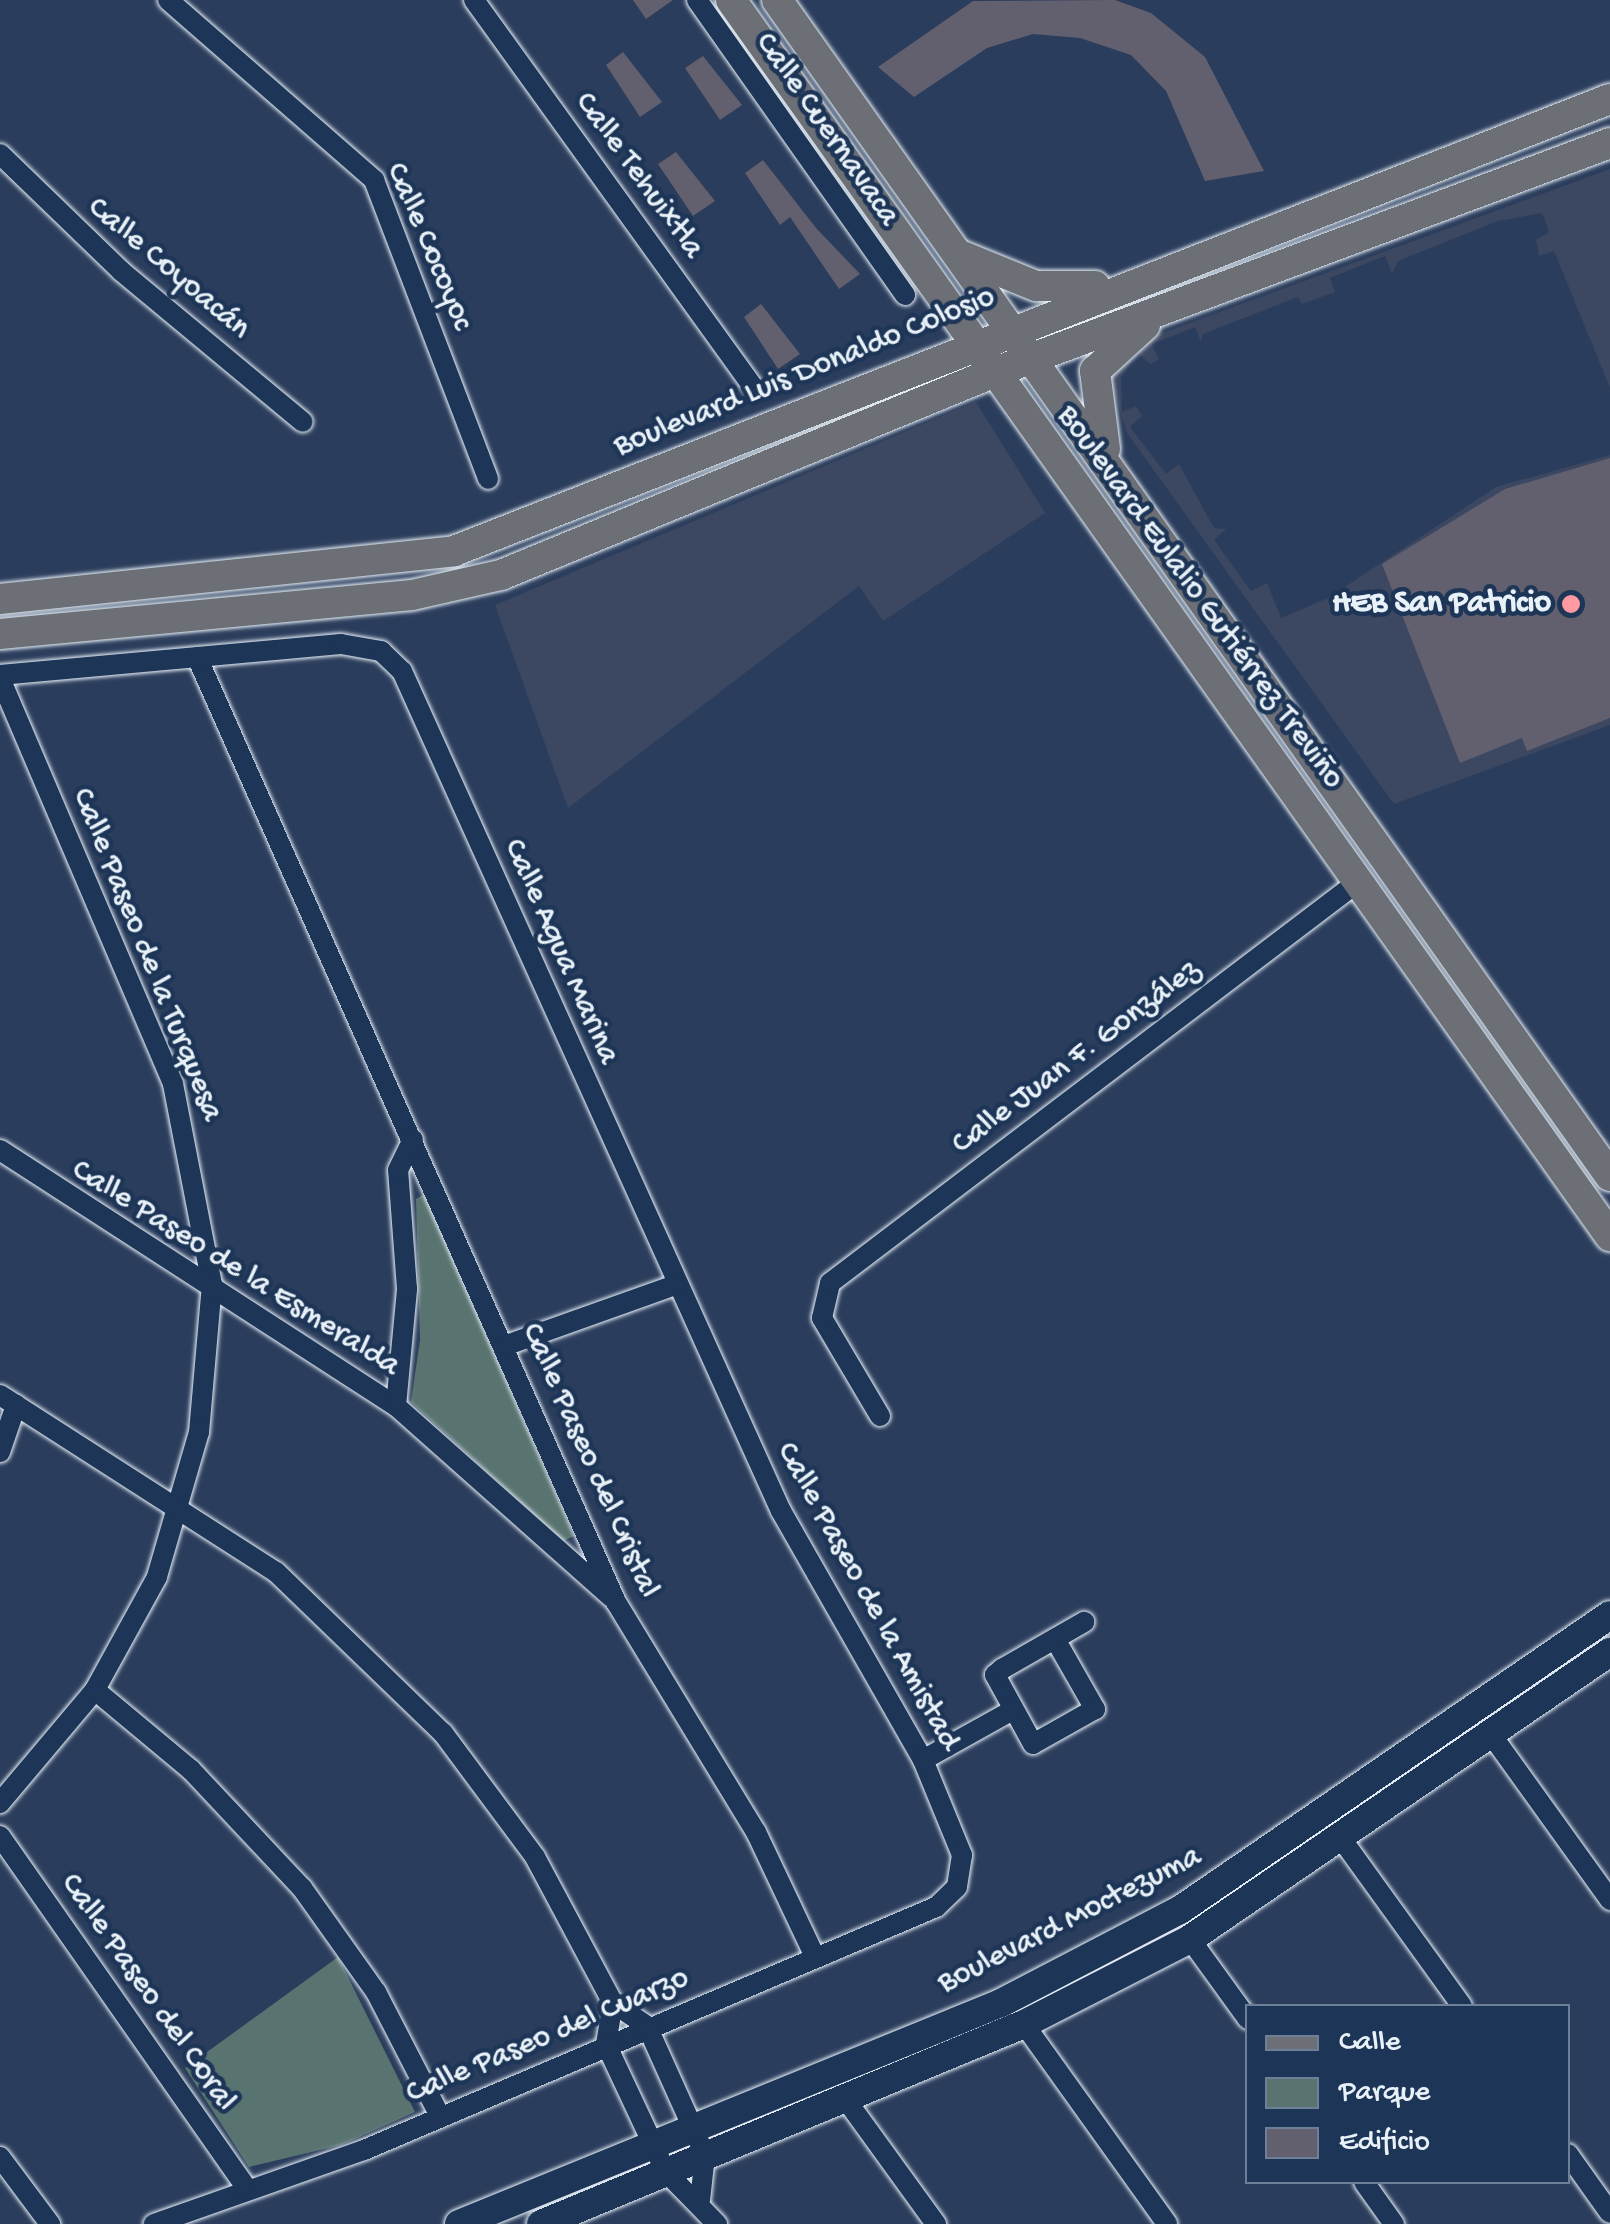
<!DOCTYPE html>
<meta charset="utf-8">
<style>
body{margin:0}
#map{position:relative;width:1610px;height:2224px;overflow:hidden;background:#2b3d5c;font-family:"Gochi Hand",sans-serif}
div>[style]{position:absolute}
.built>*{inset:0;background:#3c4761}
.green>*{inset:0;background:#587370}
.building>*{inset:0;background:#625f6e}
.roads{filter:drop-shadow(0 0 2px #e8f1f8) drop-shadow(0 0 2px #e8f1f8)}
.minor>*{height:20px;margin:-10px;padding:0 10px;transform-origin:10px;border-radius:10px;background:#1d3557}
.secondary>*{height:28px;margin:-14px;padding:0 14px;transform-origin:14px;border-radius:14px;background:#1d3557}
.primary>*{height:30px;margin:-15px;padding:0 15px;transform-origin:15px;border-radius:15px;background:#6c6f75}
.dots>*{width:28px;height:28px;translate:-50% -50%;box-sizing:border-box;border:5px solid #1d3557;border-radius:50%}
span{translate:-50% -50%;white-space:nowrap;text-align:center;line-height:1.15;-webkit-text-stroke:9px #1d3557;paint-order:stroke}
.street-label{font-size:32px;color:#e8f1f8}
.poi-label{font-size:32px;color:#e8f1f8;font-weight:700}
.right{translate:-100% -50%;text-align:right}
.legend{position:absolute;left:1245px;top:2004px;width:325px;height:180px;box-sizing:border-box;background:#1d3557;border:2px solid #6e8097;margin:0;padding:12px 18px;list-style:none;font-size:30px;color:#e8f1f8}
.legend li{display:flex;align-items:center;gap:20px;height:50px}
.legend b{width:50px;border:2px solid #6e8097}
</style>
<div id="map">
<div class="built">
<i style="clip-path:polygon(1610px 169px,1610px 388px,1554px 251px,1539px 256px,1536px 240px,1549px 232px,1542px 213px,1498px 221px,1398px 261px,1392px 273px,1385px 256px,1330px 278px,1335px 292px,1302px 304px,1298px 297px,1203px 334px,1201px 342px,1195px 327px,1152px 344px,1159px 360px,1150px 364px,1137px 352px,1121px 378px,1122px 412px,1136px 406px,1142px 416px,1130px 427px,1166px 474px,1179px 464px,1214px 528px,1226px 529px,1214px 540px,1251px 591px,1267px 583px,1281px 618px,1328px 598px,1496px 487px,1610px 455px,1610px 725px,1394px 804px,1127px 433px,1110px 377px,1154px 336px)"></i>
<i style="clip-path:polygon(976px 402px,1045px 513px,883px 621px,859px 586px,568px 808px,495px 605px)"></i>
</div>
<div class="green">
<i style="clip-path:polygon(424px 1194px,574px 1536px,563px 1541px,411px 1402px,420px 1340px,416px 1199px)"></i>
<i style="clip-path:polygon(338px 1957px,415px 2112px,341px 2145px,249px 2167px,185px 2068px)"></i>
</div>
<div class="building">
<i style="clip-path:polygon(633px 0,673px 0,646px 19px)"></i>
<i style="clip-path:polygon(1115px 0,1151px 13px,1205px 57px,1264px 171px,1205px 181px,1166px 91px,1131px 55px,1080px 38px,1033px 34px,987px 48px,914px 97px,878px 67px,973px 1px)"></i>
<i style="clip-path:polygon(623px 52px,662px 102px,640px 117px,606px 65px)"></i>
<i style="clip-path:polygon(703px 56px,742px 105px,720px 120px,685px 68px)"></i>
<i style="clip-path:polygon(676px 152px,715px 201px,693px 216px,658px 164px)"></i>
<i style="clip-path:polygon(763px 160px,816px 228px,860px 274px,839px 289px,790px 217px,780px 225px,745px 173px)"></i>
<i style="clip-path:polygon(761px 304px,800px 354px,778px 369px,744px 317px)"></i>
<i style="clip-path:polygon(1610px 458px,1610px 718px,1527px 751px,1522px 738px,1460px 763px,1382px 564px,1505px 489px)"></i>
</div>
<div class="roads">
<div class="minor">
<i style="left:168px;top:0;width:274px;rotate:41.1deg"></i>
<i style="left:374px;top:180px;width:320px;rotate:69.1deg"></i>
<i style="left:474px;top:0;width:477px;rotate:54.2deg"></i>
<i style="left:697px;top:0;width:361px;rotate:54.8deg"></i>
<i style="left:0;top:154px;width:168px;rotate:44deg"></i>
<i style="left:121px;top:271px;width:236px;rotate:39.7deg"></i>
<i style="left:197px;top:657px;width:1034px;rotate:66.09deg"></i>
<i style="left:616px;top:1602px;width:269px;rotate:58.7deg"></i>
<i style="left:756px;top:1832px;width:138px;rotate:64.7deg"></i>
<i style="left:0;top:675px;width:342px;rotate:-5.2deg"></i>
<i style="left:341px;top:644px;width:41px;rotate:9.9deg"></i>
<i style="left:381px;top:651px;width:29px;rotate:44deg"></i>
<i style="left:402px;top:671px;width:922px;rotate:65.72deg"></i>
<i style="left:781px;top:1511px;width:287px;rotate:60.3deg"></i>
<i style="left:923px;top:1760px;width:103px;rotate:67.7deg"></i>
<i style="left:962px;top:1855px;width:32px;rotate:99deg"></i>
<i style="left:957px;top:1887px;width:29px;rotate:136deg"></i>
<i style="left:936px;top:1907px;width:621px;rotate:156.98deg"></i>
<i style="left:364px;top:2150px;width:223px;rotate:160.6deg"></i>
<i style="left:0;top:678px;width:441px;rotate:66.9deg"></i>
<i style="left:173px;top:1084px;width:204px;rotate:79deg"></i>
<i style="left:212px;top:1284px;width:149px;rotate:95deg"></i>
<i style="left:199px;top:1432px;width:151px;rotate:106.2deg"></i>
<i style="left:157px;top:1577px;width:129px;rotate:118.8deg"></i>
<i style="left:95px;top:1690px;width:148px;rotate:130.1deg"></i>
<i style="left:0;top:1150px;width:472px;rotate:32.9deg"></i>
<i style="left:396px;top:1406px;width:288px;rotate:41.6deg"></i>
<i style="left:504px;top:1346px;width:182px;rotate:-19.6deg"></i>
<i style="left:0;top:1395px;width:328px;rotate:32.7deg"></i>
<i style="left:276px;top:1572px;width:232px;rotate:44deg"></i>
<i style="left:443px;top:1733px;width:154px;rotate:53.4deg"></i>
<i style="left:535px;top:1857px;width:166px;rotate:61.9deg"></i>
<i style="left:613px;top:2003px;width:41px;rotate:34.1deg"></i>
<i style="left:647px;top:2026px;width:141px;rotate:65.8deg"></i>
<i style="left:705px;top:2155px;width:45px;rotate:96.3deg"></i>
<i style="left:396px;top:1406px;width:118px;rotate:-84.6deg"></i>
<i style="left:407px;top:1289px;width:119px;rotate:-94.3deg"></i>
<i style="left:398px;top:1170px;width:34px;rotate:-64deg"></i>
<i style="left:880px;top:1416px;width:114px;rotate:-120.6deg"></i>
<i style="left:822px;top:1318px;width:36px;rotate:-77deg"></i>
<i style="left:830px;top:1283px;width:664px;rotate:-37.23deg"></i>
<i style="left:0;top:1452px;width:50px;rotate:-71.2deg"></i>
<i style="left:1055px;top:1639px;width:81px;rotate:60.3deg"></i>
<i style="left:1095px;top:1709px;width:71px;rotate:150.6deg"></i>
<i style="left:1033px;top:1744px;width:79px;rotate:-118.8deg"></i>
<i style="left:995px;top:1675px;width:9px;rotate:-41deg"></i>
<i style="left:1002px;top:1669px;width:95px;rotate:-29.8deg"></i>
<i style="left:95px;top:1690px;width:125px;rotate:39.8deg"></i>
<i style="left:191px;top:1770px;width:162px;rotate:46.8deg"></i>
<i style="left:302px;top:1888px;width:128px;rotate:54.6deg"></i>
<i style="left:376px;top:1992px;width:140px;rotate:62.7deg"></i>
<i style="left:1493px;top:1737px;width:201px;rotate:54.3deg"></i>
<i style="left:923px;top:1760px;width:101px;rotate:-29.1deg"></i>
<i style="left:0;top:1836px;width:426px;rotate:55deg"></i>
<i style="left:1343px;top:1841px;width:203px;rotate:54.2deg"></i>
<i style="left:1190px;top:1939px;width:99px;rotate:54.1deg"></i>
<i style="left:613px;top:2003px;width:42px;rotate:99.7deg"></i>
<i style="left:606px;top:2044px;width:141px;rotate:64.9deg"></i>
<i style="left:666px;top:2172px;width:73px;rotate:45.6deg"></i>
<i style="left:1024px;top:2024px;width:246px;rotate:54.4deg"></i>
<i style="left:844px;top:2097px;width:157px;rotate:54.1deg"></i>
<i style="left:1568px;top:2154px;width:72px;rotate:54.6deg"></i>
<i style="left:0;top:2157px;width:84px;rotate:53.3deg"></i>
<i style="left:1364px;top:2182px;width:52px;rotate:54.5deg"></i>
</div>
<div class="secondary">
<i style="left:459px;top:2224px;width:585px;rotate:-22.18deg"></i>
<i style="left:1001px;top:2003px;width:202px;rotate:-27.5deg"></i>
<i style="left:1180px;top:1910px;width:521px;rotate:-34.45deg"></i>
<i style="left:541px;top:2224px;width:523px;rotate:-22.49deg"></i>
<i style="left:1024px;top:2024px;width:186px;rotate:-27.1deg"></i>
<i style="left:1190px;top:1939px;width:509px;rotate:-34.35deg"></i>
</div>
<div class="primary">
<i style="left:731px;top:0;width:1517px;rotate:54.58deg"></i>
<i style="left:777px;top:0;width:1441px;rotate:54.69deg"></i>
<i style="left:962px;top:256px;width:80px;rotate:22.1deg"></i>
<i style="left:1036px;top:286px;width:59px"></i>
<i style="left:1105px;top:449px;width:79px;rotate:-97.3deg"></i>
<i style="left:1095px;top:371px;width:68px;rotate:-42.6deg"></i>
<i style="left:0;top:599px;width:457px;rotate:-6deg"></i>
<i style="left:454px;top:551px;width:1241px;rotate:-21.36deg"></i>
<i style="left:0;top:634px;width:414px;rotate:-5.4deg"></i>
<i style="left:412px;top:595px;width:91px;rotate:-12.7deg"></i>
<i style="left:501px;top:575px;width:534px;rotate:-22.34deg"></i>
<i style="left:995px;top:372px;width:656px;rotate:-20.42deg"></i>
</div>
</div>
<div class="dots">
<i style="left:1571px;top:604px;background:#ff9aa2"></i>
</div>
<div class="street-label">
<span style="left:826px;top:130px;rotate:55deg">Calle Cuernavaca</span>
<span style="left:638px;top:176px;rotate:54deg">Calle Tehuixtla</span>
<span style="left:428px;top:247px;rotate:67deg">Calle Cocoyoc</span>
<span style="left:168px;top:269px;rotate:40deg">Calle Coyoacán</span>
<span style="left:805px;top:373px;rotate:-22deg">Boulevard Luis Donaldo Colosio</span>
<span style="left:1199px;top:598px;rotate:54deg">Boulevard Eulalio Gutiérrez Treviño</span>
<span style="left:560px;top:952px;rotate:66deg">Calle Agua Marina</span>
<span style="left:146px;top:955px;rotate:68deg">Calle Paseo de la Turquesa</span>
<span style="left:1077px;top:1058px;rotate:-37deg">Calle Juan F. González</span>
<span style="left:235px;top:1269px;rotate:32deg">Calle Paseo de la Esmeralda</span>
<span style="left:589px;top:1461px;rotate:66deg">Calle Paseo del Cristal</span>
<span style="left:867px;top:1597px;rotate:61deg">Calle Paseo de la Amistad</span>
<span style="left:1070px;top:1921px;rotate:-27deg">Boulevard Moctezuma</span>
<span style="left:147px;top:1993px;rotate:55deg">Calle Paseo del Coral</span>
<span style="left:548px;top:2037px;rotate:-23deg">Calle Paseo del Cuarzo</span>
</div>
<div class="poi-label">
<span class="right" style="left:1551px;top:604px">HEB San Patricio</span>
</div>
<ul class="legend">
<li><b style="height:12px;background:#6c6f75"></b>Calle</li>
<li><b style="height:28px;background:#587370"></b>Parque</li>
<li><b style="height:28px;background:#625f6e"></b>Edificio</li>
</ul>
</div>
